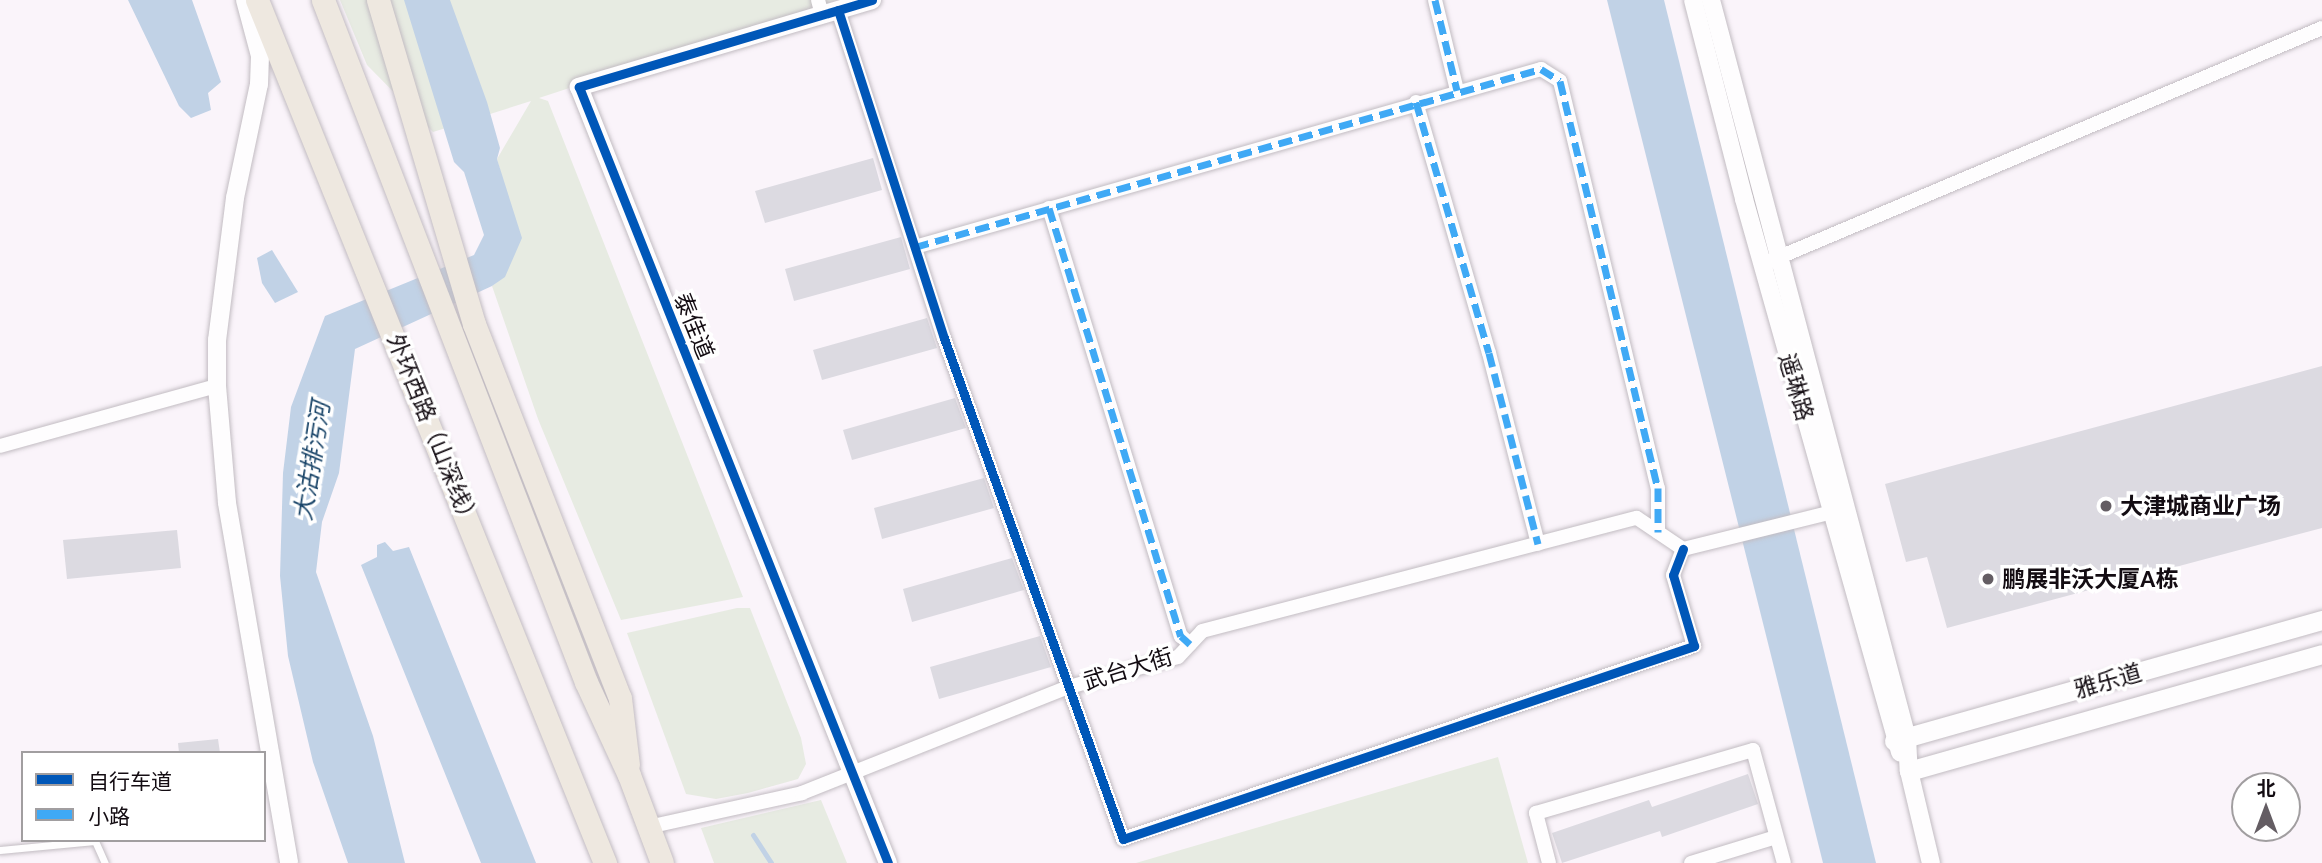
<!DOCTYPE html>
<meta charset="utf-8">
<style>
body{margin:0}
#map{position:relative;width:2322px;height:863px;overflow:hidden;background:#faf4fa;font-family:Raleway,"Noto Sans SC",sans-serif}
div>[style]{position:absolute}
.green>*{inset:0;background:#e7ebe2}
.water>*{inset:0;background:#c1d2e6}
.stream>*{height:5px;margin:-2.5px;padding:0 2.5px;transform-origin:2.5px;border-radius:2.5px;background:#c1d2e6}
.building>*{inset:0;background:#dcdae1}
.roads{filter:drop-shadow(0 0 2px #c2bcc2) drop-shadow(0 0 2px #c2bcc2)}
.service>*{height:7px;margin:-3.5px;padding:0 3.5px;transform-origin:3.5px;border-radius:3.5px;background:#fefdfe}
.minor>*{height:14px;margin:-7px;padding:0 7px;transform-origin:7px;border-radius:7px;background:#fefdfe}
.tertiary>*{height:18px;margin:-9px;padding:0 9px;transform-origin:9px;border-radius:9px;background:#fefdfe}
.secondary>*{height:19px;margin:-9.5px;padding:0 9.5px;transform-origin:9.5px;border-radius:9.5px;background:#fefdfe}
.trunk>*{height:23px;margin:-11.5px;padding:0 11.5px;transform-origin:11.5px;border-radius:11.5px;background:#eee8e0}
.quiet>*{height:7px;margin-top:-3.5px;transform-origin:0;background:repeating-linear-gradient(90deg,#3fa9f5 0 14px,transparent 0 21px)}
.cycleway>*{height:9px;margin:-4.5px;padding:0 4.5px;transform-origin:4.5px;border-radius:4.5px;background:#0057b8}
.dots>*{width:19px;height:19px;translate:-50% -50%;box-sizing:border-box;border:4px solid #fff;border-radius:50%}
span{translate:-50% -50%;white-space:nowrap;text-align:center;line-height:1.15;-webkit-text-stroke:7px #fff;paint-order:stroke}
.street-label{font-size:23px;color:#130c12}
.poi-label{font-size:23px;color:#130c12;font-weight:700}
.left{translate:0 -50%;text-align:left}
.water-label{font-size:24px;color:#194468;font-style:italic}
.legend{position:absolute;left:21px;top:751px;width:245px;height:91px;box-sizing:border-box;background:#fff;border:2px solid #a19ea0;margin:0;padding:9px 12px;list-style:none;font-size:21px;color:#130c12}
.legend li{display:flex;align-items:center;gap:14px;height:35px}
.legend b{width:35px;border:2px solid #a19ea0}
.north{position:absolute;left:2231px;top:772px;width:70px;height:70px;box-sizing:border-box;background:#fff;border:2px solid #a19ea0;border-radius:50%;rotate:0deg;font-size:19px;font-weight:700;line-height:28px;text-align:center;color:#130c12}
.north::after{content:'';display:block;margin:auto;width:24px;height:32px;background:#645d63;clip-path:polygon(50% 0,100% 100%,50% 72%,0 100%)}
</style>
<div id="map">
<div class="green">
<i style="clip-path:polygon(340px 0,837px 0,539px 98px,548px 101px,743px 597px,621px 620px,538px 419px,492px 286px,505px 276px,507px 196px,497px 159px,531px 101px,433px 132px,367px 65px)"></i>
<i style="clip-path:polygon(737px 608px,750px 608px,801px 738px,806px 764px,798px 779px,748px 793px,716px 799px,686px 794px,627px 633px)"></i>
<i style="clip-path:polygon(1498px 757px,1528px 863px,1136px 863px)"></i>
<i style="clip-path:polygon(821px 800px,847px 863px,714px 863px,701px 828px)"></i>
</div>
<div class="water">
<i style="clip-path:polygon(128px 0,192px 0,221px 82px,208px 93px,211px 110px,191px 118px,179px 106px)"></i>
<i style="clip-path:polygon(404px 0,450px 0,487px 102px,500px 148px,497px 159px,522px 238px,505px 277px,492px 286px,355px 349px,339px 473px,322px 522px,316px 572px,373px 736px,405px 863px,348px 863px,313px 762px,288px 656px,280px 576px,283px 473px,291px 407px,325px 316px,474px 255px,484px 235px,464px 172px,454px 162px)"></i>
<i style="clip-path:polygon(1607px 0,1664px 0,1876px 863px,1823px 863px)"></i>
<i style="clip-path:polygon(272px 250px,298px 292px,275px 303px,262px 283px,257px 258px)"></i>
<i style="clip-path:polygon(385px 542px,393px 551px,409px 547px,536px 863px,481px 863px,361px 565px,377px 557px,377px 545px)"></i>
</div>
<div class="stream">
<i style="left:753px;top:835px;width:33px;rotate:57deg"></i>
</div>
<div class="building">
<i style="clip-path:polygon(873px 158px,882px 190px,765px 223px,755px 191px)"></i>
<i style="clip-path:polygon(901px 237px,910px 269px,794px 301px,785px 269px)"></i>
<i style="clip-path:polygon(927px 318px,937px 348px,822px 380px,813px 350px)"></i>
<i style="clip-path:polygon(2322px 366px,2322px 528px,1947px 628px,1927px 557px,1906px 562px,1885px 484px)"></i>
<i style="clip-path:polygon(955px 398px,966px 428px,852px 460px,843px 430px)"></i>
<i style="clip-path:polygon(984px 478px,994px 508px,882px 539px,874px 508px)"></i>
<i style="clip-path:polygon(177px 530px,181px 568px,67px 579px,63px 540px)"></i>
<i style="clip-path:polygon(1012px 558px,1024px 590px,912px 622px,903px 589px)"></i>
<i style="clip-path:polygon(1040px 636px,1051px 667px,939px 699px,930px 667px)"></i>
<i style="clip-path:polygon(218px 739px,220px 753px,179px 753px,178px 743px)"></i>
<i style="clip-path:polygon(1748px 774px,1758px 804px,1662px 837px,1660px 831px,1562px 863px,1552px 833px,1649px 800px,1652px 807px)"></i>
</div>
<div class="roads">
<div class="service">
<i style="left:0;top:850px;width:95px;rotate:-5.4deg"></i>
<i style="left:95px;top:841px;width:24px;rotate:66deg"></i>
</div>
<div class="minor">
<i style="left:818px;top:0;width:16px;rotate:75deg"></i>
<i style="left:1435px;top:0;width:93px;rotate:76.3deg"></i>
<i style="left:838px;top:10px;width:345px;rotate:72.1deg"></i>
<i style="left:944px;top:338px;width:532px;rotate:70.34deg"></i>
<i style="left:1123px;top:839px;width:603px;rotate:-18.68deg"></i>
<i style="left:1694px;top:646px;width:74px;rotate:-106.5deg"></i>
<i style="left:1673px;top:575px;width:28px;rotate:-69deg"></i>
<i style="left:1416px;top:102px;width:261px;rotate:73.8deg"></i>
<i style="left:1489px;top:353px;width:197px;rotate:75.6deg"></i>
<i style="left:1049px;top:208px;width:448px;rotate:72.9deg"></i>
<i style="left:1181px;top:636px;width:12px;rotate:42deg"></i>
<i style="left:915px;top:247px;width:651px;rotate:-15.87deg"></i>
<i style="left:1541px;top:69px;width:22px;rotate:32deg"></i>
<i style="left:1560px;top:81px;width:419px;rotate:76.5deg"></i>
<i style="left:1658px;top:488px;width:44px;rotate:90deg"></i>
<i style="left:1770px;top:261px;width:599px;rotate:-22.88deg"></i>
<i style="left:0;top:446px;width:225px;rotate:-15.5deg"></i>
<i style="left:648px;top:827px;width:158px;rotate:-12.4deg"></i>
<i style="left:802px;top:793px;width:287px;rotate:-21.7deg"></i>
<i style="left:1069px;top:687px;width:113px;rotate:-15.4deg"></i>
<i style="left:1178px;top:657px;width:35px;rotate:-47deg"></i>
<i style="left:1202px;top:631px;width:449px;rotate:-14.6deg"></i>
<i style="left:1637px;top:518px;width:55px;rotate:34deg"></i>
<i style="left:1683px;top:549px;width:163px;rotate:-13.9deg"></i>
<i style="left:1549px;top:863px;width:52px;rotate:-104.6deg"></i>
<i style="left:1536px;top:813px;width:226px;rotate:-16.2deg"></i>
<i style="left:1753px;top:750px;width:117px;rotate:74.7deg"></i>
<i style="left:1691px;top:863px;width:89px;rotate:-17deg"></i>
</div>
<div class="tertiary">
<i style="left:245px;top:0;width:58px;rotate:75deg"></i>
<i style="left:260px;top:56px;width:28px;rotate:92deg"></i>
<i style="left:259px;top:84px;width:116px;rotate:101.9deg"></i>
<i style="left:235px;top:198px;width:143px;rotate:97.2deg"></i>
<i style="left:217px;top:340px;width:46px;rotate:90deg"></i>
<i style="left:217px;top:386px;width:117px;rotate:85.1deg"></i>
<i style="left:227px;top:503px;width:365px;rotate:80.2deg"></i>
<i style="left:872px;top:0;width:306px;rotate:163.5deg"></i>
<i style="left:579px;top:87px;width:835px;rotate:68.29deg"></i>
<i style="left:1693px;top:0;width:205px;rotate:75.6deg"></i>
<i style="left:1744px;top:199px;width:575px;rotate:74.25deg"></i>
<i style="left:1711px;top:0;width:764px;rotate:75.13deg"></i>
<i style="left:1907px;top:738px;width:33px;rotate:87deg"></i>
<i style="left:1909px;top:771px;width:95px;rotate:76.6deg"></i>
</div>
<div class="secondary">
<i style="left:1894px;top:741px;width:445px;rotate:-15.8deg"></i>
<i style="left:1909px;top:771px;width:429px;rotate:-15.8deg"></i>
</div>
<div class="trunk">
<i style="left:257px;top:0;width:931px;rotate:68.04deg"></i>
<i style="left:323px;top:0;width:731px;rotate:68.91deg"></i>
<i style="left:586px;top:682px;width:102px;rotate:65.2deg"></i>
<i style="left:629px;top:775px;width:94px;rotate:69.4deg"></i>
<i style="left:378px;top:0;width:338px;rotate:73.5deg"></i>
<i style="left:474px;top:324px;width:401px;rotate:68.7deg"></i>
<i style="left:620px;top:698px;width:67px;rotate:83.2deg"></i>
</div>
</div>
<div class="quiet">
<i style="left:1435px;top:0;width:93px;rotate:76.3deg"></i>
<i style="left:1416px;top:102px;width:261px;rotate:73.8deg"></i>
<i style="left:1489px;top:353px;width:197px;rotate:75.6deg"></i>
<i style="left:1049px;top:208px;width:448px;rotate:72.9deg"></i>
<i style="left:1181px;top:636px;width:12px;rotate:42deg"></i>
<i style="left:915px;top:247px;width:651px;rotate:-15.87deg"></i>
<i style="left:1541px;top:69px;width:22px;rotate:32deg"></i>
<i style="left:1560px;top:81px;width:419px;rotate:76.5deg"></i>
<i style="left:1658px;top:488px;width:44px;rotate:90deg"></i>
</div>
<div class="cycleway">
<i style="left:872px;top:0;width:306px;rotate:163.5deg"></i>
<i style="left:579px;top:87px;width:835px;rotate:68.29deg"></i>
<i style="left:838px;top:10px;width:345px;rotate:72.1deg"></i>
<i style="left:944px;top:338px;width:532px;rotate:70.34deg"></i>
<i style="left:1123px;top:839px;width:603px;rotate:-18.68deg"></i>
<i style="left:1694px;top:646px;width:74px;rotate:-106.5deg"></i>
<i style="left:1673px;top:575px;width:28px;rotate:-69deg"></i>
</div>
<div class="dots">
<i style="left:2106px;top:506px;background:#645d63"></i>
<i style="left:1988px;top:579px;background:#645d63"></i>
</div>
<div class="street-label">
<span style="left:694px;top:326px;rotate:68deg">泰佳道</span>
<span style="left:1796px;top:387px;rotate:74deg">遥琳路</span>
<span style="left:433px;top:431px;rotate:68deg">外环西路（山深线）</span>
<span style="left:1128px;top:669px;rotate:-17deg">武台大街</span>
<span style="left:2108px;top:681px;rotate:-16deg">雅乐道</span>
</div>
<div class="poi-label">
<span class="left" style="left:2120px;top:506px">大津城商业广场</span>
<span class="left" style="left:2002px;top:579px">鹏展非沃大厦A栋</span>
</div>
<div class="water-label">
<span style="left:312px;top:461px;rotate:-81deg">大沽排污河</span>
</div>
<ul class="legend">
<li><b style="height:9px;background:#0057b8"></b>自行车道</li>
<li><b style="height:9px;background:#3fa9f5"></b>小路</li>
</ul>
<div class="north">北</div>
</div>
